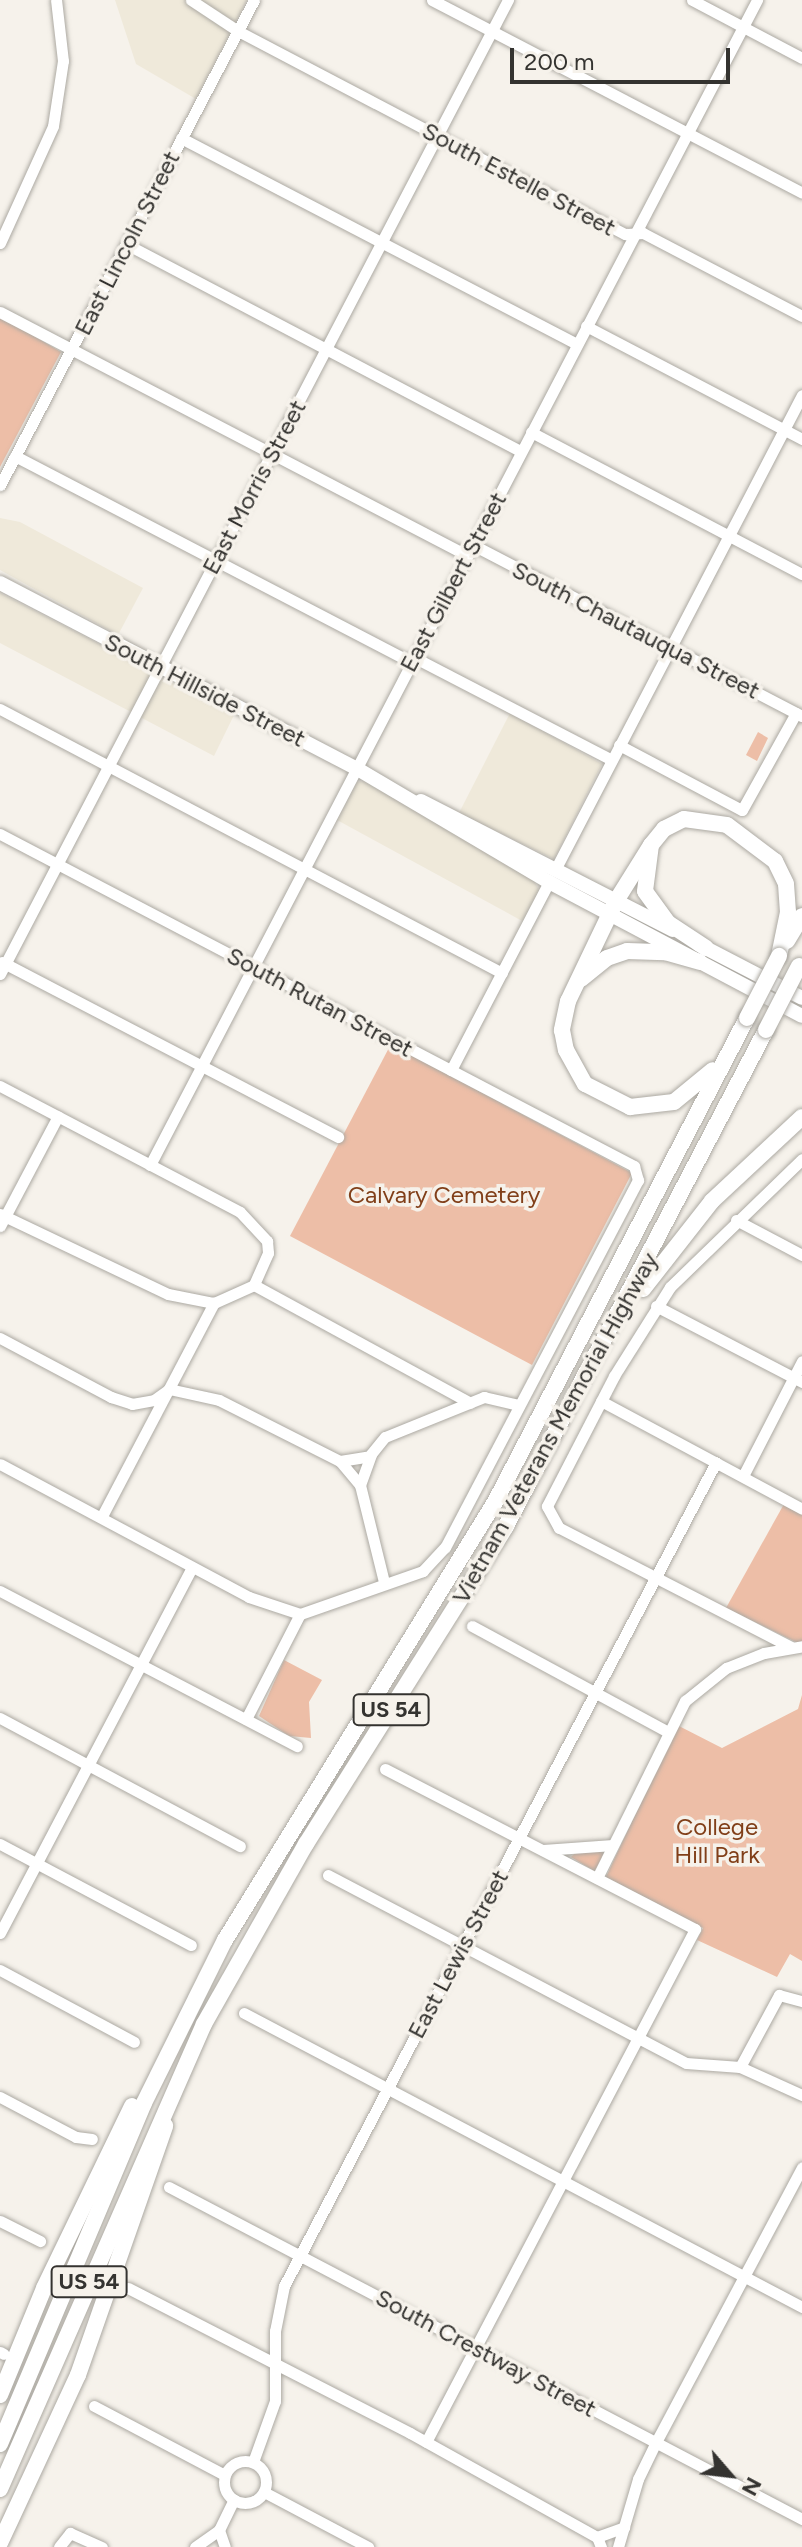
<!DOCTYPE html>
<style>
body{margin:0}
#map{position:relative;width:802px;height:2547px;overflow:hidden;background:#f6f2eb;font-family:Figtree,sans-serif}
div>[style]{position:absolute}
.built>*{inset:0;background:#efe9da}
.green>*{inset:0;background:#edbea7}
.roads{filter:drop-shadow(0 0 2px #aca9a2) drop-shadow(0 0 2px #aca9a2)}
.minor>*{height:11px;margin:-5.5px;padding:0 5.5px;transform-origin:5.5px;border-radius:5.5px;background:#fff}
.minor>.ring{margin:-5.5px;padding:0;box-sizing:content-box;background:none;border:11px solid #fff;border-radius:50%}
.major>*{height:14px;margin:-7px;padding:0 7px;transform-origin:7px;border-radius:7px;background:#fff}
.highway>*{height:16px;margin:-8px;padding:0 8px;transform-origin:8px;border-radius:8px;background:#fff}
.bridges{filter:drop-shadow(0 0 2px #aca9a2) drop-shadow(0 0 2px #aca9a2)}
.highway-bridge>*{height:16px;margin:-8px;padding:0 8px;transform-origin:8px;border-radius:8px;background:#fff}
span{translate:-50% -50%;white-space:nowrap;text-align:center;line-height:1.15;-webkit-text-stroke:7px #f6f2eb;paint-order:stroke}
.shield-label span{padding:2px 6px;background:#f6f2eb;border:2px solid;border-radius:6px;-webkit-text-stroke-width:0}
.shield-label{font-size:22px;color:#343330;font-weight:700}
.street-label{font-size:24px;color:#343330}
.park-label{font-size:24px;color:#813f19}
.north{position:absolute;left:690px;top:2435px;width:80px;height:80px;-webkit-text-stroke:6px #f6f2eb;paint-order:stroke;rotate:118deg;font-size:22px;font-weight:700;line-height:32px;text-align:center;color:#343330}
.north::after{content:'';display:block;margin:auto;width:28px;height:36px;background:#343330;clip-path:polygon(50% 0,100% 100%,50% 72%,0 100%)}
.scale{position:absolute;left:510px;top:48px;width:220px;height:36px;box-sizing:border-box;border:4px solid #343330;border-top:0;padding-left:10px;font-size:24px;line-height:28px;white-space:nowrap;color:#343330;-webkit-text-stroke:6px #f6f2eb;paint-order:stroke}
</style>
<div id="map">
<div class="built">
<i style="clip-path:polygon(115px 0,247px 0,196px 99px,136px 64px)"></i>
<i style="clip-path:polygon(0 518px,20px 522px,143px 588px,118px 635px,0 570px)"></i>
<i style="clip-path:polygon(0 593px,148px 669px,150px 677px,131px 712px,0 643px)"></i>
<i style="clip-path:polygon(162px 678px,235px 713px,214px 756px,140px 717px)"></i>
<i style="clip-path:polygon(510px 713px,602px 764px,554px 859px,459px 813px)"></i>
<i style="clip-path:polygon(364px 781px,533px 879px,539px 890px,524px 922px,337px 820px,357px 782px)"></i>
</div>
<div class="green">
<i style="clip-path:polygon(0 316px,61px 352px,0 467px)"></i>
<i style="clip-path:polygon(758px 732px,768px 738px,757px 761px,746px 755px)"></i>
<i style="clip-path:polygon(391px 1044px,632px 1173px,532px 1365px,290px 1236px)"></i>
<i style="clip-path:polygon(784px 1504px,802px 1513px,802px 1645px,726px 1608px)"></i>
<i style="clip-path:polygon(284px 1660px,322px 1680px,309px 1702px,311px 1738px,289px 1736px,259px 1716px)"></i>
<i style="clip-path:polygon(802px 1695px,802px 1961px,790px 1954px,777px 1977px,697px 1940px,703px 1928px,606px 1877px,677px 1725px,722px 1748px,798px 1709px)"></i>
<i style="clip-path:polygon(607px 1851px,596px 1872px,571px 1857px,575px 1853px)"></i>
</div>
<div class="roads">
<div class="minor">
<i style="left:191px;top:0;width:56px;rotate:33.4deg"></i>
<i style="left:238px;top:31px;width:437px;rotate:27.7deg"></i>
<i style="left:625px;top:234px;width:18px;rotate:-3deg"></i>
<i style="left:643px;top:233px;width:179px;rotate:27.6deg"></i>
<i style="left:432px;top:0;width:417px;rotate:27.5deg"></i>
<i style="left:692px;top:0;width:124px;rotate:27.8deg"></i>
<i style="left:181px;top:138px;width:446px;rotate:27.5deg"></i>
<i style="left:0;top:243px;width:128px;rotate:-65.6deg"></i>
<i style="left:53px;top:126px;width:66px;rotate:-81.3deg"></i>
<i style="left:63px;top:61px;width:61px;rotate:-96.5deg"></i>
<i style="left:126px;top:244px;width:446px;rotate:27.7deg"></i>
<i style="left:0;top:312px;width:517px;rotate:27.51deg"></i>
<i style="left:459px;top:551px;width:18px;rotate:-13deg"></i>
<i style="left:477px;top:547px;width:366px;rotate:27.5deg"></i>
<i style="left:586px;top:326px;width:244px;rotate:27.6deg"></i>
<i style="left:531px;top:432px;width:306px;rotate:27.7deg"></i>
<i style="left:15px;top:456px;width:440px;rotate:27.5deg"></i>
<i style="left:405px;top:659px;width:14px;rotate:4deg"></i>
<i style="left:419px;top:660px;width:217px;rotate:27.4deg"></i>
<i style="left:0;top:485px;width:547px;rotate:-62.36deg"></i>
<i style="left:0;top:709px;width:567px;rotate:27.74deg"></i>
<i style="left:619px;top:745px;width:139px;rotate:27.9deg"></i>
<i style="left:742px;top:810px;width:111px;rotate:-60.9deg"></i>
<i style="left:0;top:834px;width:716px;rotate:27.64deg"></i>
<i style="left:634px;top:1166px;width:15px;rotate:74deg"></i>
<i style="left:638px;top:1180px;width:415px;rotate:117.7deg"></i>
<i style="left:445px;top:1547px;width:33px;rotate:133deg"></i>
<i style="left:423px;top:1571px;width:130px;rotate:160.7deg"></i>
<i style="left:300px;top:1614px;width:54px;rotate:-161.6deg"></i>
<i style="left:249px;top:1597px;width:282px;rotate:-151.9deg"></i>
<i style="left:556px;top:868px;width:533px;rotate:-62.52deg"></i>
<i style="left:2px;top:962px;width:379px;rotate:27.5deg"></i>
<i style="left:0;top:974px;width:1099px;rotate:-62.46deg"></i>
<i style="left:451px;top:1070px;width:212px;rotate:-62.5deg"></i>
<i style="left:0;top:1086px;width:271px;rotate:27.7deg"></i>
<i style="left:240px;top:1212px;width:40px;rotate:47deg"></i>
<i style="left:267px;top:1241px;width:12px;rotate:85deg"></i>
<i style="left:268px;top:1253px;width:35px;rotate:114deg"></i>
<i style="left:150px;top:1165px;width:1314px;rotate:-62.48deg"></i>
<i style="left:0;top:1214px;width:186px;rotate:25.5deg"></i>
<i style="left:168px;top:1294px;width:47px;rotate:11.1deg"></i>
<i style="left:214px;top:1303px;width:44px;rotate:-24.2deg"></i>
<i style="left:254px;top:1285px;width:246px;rotate:28.6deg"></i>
<i style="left:736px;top:1220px;width:75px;rotate:27.9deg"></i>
<i style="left:0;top:1226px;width:124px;rotate:-62.2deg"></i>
<i style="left:656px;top:1306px;width:165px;rotate:27.5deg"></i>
<i style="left:0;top:1338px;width:126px;rotate:28deg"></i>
<i style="left:111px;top:1397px;width:22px;rotate:18deg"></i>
<i style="left:132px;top:1404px;width:22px;rotate:-10deg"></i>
<i style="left:154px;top:1400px;width:19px;rotate:-36deg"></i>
<i style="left:169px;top:1389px;width:51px;rotate:12.4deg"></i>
<i style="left:219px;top:1400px;width:136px;rotate:26.8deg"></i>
<i style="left:601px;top:1401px;width:228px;rotate:28.2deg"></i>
<i style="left:743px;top:1476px;width:129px;rotate:-62.8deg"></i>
<i style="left:360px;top:1485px;width:31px;rotate:-130deg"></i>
<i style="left:340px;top:1461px;width:30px;rotate:-9deg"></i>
<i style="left:102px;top:1516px;width:241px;rotate:-62.3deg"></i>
<i style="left:384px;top:1582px;width:100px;rotate:-103.9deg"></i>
<i style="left:360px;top:1485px;width:33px;rotate:-70deg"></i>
<i style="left:371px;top:1454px;width:22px;rotate:-51deg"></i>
<i style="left:385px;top:1437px;width:107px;rotate:-22deg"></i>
<i style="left:484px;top:1397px;width:35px;rotate:13deg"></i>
<i style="left:0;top:1591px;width:335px;rotate:27.6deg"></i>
<i style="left:472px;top:1626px;width:223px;rotate:28.4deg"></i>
<i style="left:791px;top:1647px;width:261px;rotate:-152.8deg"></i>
<i style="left:559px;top:1528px;width:25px;rotate:-119deg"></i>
<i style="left:547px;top:1506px;width:146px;rotate:-62.7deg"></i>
<i style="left:614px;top:1376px;width:105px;rotate:-57.8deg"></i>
<i style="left:670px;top:1287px;width:184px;rotate:-44.1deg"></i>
<i style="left:0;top:1718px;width:272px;rotate:28.1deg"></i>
<i style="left:246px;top:1719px;width:118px;rotate:-62.8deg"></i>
<i style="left:385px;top:1769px;width:349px;rotate:27.3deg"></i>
<i style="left:695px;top:1929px;width:579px;rotate:117.67deg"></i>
<i style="left:0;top:1844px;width:216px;rotate:27.9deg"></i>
<i style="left:543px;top:1850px;width:70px;rotate:-4.1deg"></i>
<i style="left:328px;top:1875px;width:404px;rotate:27.7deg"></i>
<i style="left:686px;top:2063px;width:54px;rotate:4.2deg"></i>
<i style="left:740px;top:2067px;width:68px;rotate:24.3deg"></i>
<i style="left:597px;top:1878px;width:198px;rotate:-63.6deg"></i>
<i style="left:685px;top:1701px;width:53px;rotate:-38.8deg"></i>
<i style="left:726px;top:1668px;width:41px;rotate:-21.5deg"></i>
<i style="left:764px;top:1653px;width:39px;rotate:-10deg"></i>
<i style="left:0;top:1933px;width:413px;rotate:-62.3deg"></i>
<i style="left:0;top:1970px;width:152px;rotate:28.2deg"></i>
<i style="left:244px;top:2013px;width:631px;rotate:27.78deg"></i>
<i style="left:740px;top:2067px;width:82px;rotate:-61.6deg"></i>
<i style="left:779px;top:1995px;width:24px;rotate:15deg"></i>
<i style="left:0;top:2097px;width:86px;rotate:27.8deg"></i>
<i style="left:76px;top:2137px;width:16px;rotate:7deg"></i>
<i style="left:169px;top:2187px;width:715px;rotate:27.68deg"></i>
<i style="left:0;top:2221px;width:45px;rotate:26.6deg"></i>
<i style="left:128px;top:2288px;width:317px;rotate:27.2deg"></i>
<i style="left:410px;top:2433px;width:214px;rotate:29.1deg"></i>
<i style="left:0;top:2352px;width:4px;rotate:27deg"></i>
<i style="left:94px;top:2406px;width:148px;rotate:27.8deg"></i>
<i class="ring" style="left:224px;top:2461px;width:31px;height:31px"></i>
<i style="left:253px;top:2462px;width:65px;rotate:-70.2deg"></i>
<i style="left:275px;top:2401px;width:70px;rotate:-90deg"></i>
<i style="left:275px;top:2331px;width:46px;rotate:-78.7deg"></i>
<i style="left:284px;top:2286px;width:930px;rotate:-62.33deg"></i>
<i style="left:264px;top:2492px;width:118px;rotate:27.9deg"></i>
<i style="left:219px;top:2530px;width:18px;rotate:71deg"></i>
<i style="left:59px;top:2547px;width:18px;rotate:-52deg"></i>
<i style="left:70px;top:2533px;width:35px;rotate:24deg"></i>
<i style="left:195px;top:2547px;width:29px;rotate:-35deg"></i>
<i style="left:219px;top:2530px;width:34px;rotate:-64deg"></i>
<i style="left:601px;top:2547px;width:11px;rotate:-112deg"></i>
<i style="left:597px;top:2537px;width:29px;rotate:-20deg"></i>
<i style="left:618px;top:2547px;width:71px;rotate:-73.6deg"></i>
<i style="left:638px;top:2479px;width:41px;rotate:-64.1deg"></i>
<i style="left:656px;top:2442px;width:311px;rotate:-62deg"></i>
</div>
<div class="major">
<i style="left:0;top:583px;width:401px;rotate:27.5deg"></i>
<i style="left:356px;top:768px;width:224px;rotate:30.6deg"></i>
<i style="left:549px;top:882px;width:286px;rotate:27.9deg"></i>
<i style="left:421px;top:801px;width:283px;rotate:27.1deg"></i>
<i style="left:698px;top:944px;width:117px;rotate:27.4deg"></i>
</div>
<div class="highway">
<i style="left:651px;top:845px;width:66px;rotate:122deg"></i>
<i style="left:616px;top:901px;width:111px;rotate:115.6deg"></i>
<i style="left:568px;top:1001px;width:30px;rotate:102deg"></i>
<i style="left:562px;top:1030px;width:20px;rotate:79deg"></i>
<i style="left:566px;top:1050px;width:39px;rotate:61deg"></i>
<i style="left:585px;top:1084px;width:51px;rotate:27.1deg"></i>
<i style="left:630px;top:1107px;width:44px;rotate:-6.5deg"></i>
<i style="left:674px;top:1102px;width:50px;rotate:-39.4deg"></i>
<i style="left:787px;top:941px;width:29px;rotate:-59deg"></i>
<i style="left:706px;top:948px;width:45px;rotate:-146.7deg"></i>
<i style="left:668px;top:923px;width:39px;rotate:-126deg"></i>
<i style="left:645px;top:891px;width:46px;rotate:-82.6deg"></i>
<i style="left:651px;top:845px;width:21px;rotate:-51deg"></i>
<i style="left:664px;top:829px;width:22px;rotate:-27deg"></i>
<i style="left:684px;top:819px;width:43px;rotate:7.9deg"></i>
<i style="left:727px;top:825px;width:60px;rotate:36.9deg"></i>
<i style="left:775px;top:861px;width:25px;rotate:64deg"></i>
<i style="left:786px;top:884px;width:28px;rotate:86deg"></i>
<i style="left:788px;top:912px;width:45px;rotate:101.6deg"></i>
<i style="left:581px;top:979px;width:33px;rotate:-39deg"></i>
<i style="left:607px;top:958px;width:21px;rotate:-19deg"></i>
<i style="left:627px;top:951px;width:38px;rotate:2deg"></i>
<i style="left:665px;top:952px;width:36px;rotate:16deg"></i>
<i style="left:643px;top:1289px;width:112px;rotate:-51.9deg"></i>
<i style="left:712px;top:1201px;width:123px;rotate:-43deg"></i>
<i style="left:0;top:2395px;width:116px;rotate:-67.6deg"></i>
<i style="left:44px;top:2288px;width:202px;rotate:-64.2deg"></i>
<i style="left:0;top:2444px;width:370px;rotate:-67.1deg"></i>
<i style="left:144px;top:2103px;width:182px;rotate:-63.6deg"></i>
<i style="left:225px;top:1940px;width:515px;rotate:-58.35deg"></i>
<i style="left:495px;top:1502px;width:546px;rotate:-62.5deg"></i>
<i style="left:0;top:2489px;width:508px;rotate:-66.31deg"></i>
<i style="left:204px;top:2024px;width:207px;rotate:-60.5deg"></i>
<i style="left:306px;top:1844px;width:376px;rotate:-57.8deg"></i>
<i style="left:506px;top:1526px;width:560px;rotate:-62.34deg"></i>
<i style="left:0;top:2543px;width:185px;rotate:-65.1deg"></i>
<i style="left:78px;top:2375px;width:264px;rotate:-70.7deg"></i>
</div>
</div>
<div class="bridges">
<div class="highway-bridge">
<i style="left:747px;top:1018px;width:70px;rotate:-62.7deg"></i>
<i style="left:766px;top:1030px;width:72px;rotate:-62.7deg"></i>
</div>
</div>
<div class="shield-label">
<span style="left:391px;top:1710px">US 54</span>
<span style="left:89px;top:2282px">US 54</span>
</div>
<div class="street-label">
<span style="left:519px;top:179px;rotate:28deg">South Estelle Street</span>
<span style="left:127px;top:243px;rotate:-63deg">East Lincoln Street</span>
<span style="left:254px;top:487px;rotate:-62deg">East Morris Street</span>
<span style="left:453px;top:582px;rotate:-62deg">East Gilbert Street</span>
<span style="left:636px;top:630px;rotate:27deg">South Chautauqua Street</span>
<span style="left:205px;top:690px;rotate:27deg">South Hillside Street</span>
<span style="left:320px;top:1002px;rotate:28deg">South Rutan Street</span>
<span style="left:555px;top:1428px;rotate:-61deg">Vietnam Veterans Memorial Highway</span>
<span style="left:458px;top:1954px;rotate:-62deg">East Lewis Street</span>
<span style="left:486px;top:2353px;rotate:28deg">South Crestway Street</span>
</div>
<div class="park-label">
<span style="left:444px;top:1195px">Calvary Cemetery</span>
<span style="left:717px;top:1841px">College<br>Hill Park</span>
</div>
<div class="north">N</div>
<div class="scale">200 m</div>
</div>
